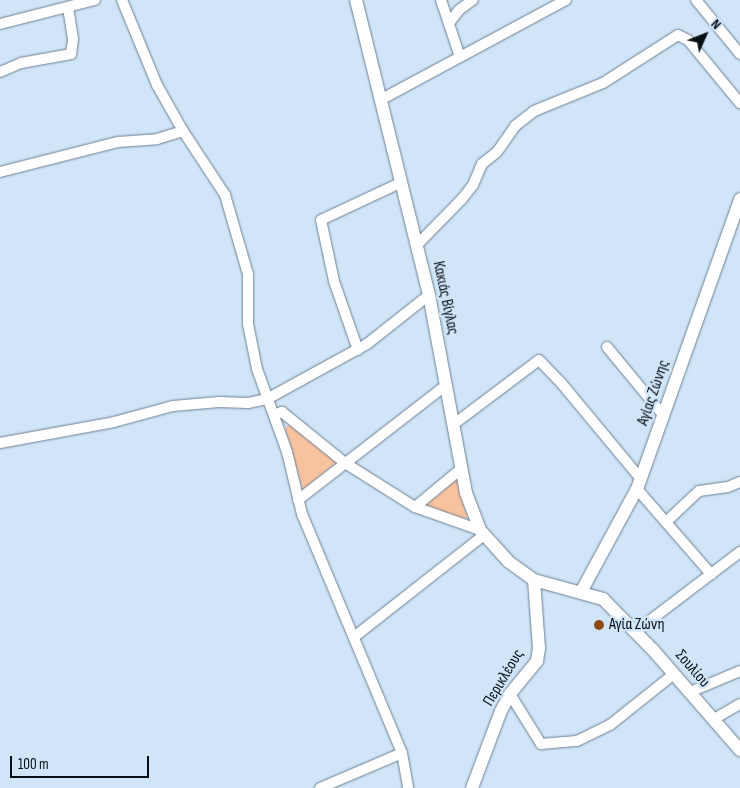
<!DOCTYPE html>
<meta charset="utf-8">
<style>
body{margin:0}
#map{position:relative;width:740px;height:788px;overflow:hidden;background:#d0e5f8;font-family:"Sofia Sans Condensed",sans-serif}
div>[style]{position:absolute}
.green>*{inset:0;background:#f8c29f}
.roads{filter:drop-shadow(0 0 1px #6e8091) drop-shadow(0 0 1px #6e8091)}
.minor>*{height:10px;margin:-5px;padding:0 5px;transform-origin:5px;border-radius:5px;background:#fff}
.tertiary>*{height:12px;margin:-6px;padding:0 6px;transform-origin:6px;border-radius:6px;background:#fff}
.dots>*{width:14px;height:14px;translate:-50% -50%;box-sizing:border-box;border:2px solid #d0e5f8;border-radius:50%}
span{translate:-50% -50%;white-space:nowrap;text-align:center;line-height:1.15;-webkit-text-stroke:5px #d0e5f8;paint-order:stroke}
.street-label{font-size:16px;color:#070e14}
.poi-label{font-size:16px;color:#070e14}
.left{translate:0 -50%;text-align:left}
.north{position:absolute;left:680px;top:10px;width:50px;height:50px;-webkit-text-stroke:4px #d0e5f8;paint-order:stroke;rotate:46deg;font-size:14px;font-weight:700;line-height:20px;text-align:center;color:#070e14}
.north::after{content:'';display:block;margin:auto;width:18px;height:22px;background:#070e14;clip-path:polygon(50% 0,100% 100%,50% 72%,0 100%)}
.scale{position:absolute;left:10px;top:756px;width:139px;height:22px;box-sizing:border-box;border:2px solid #070e14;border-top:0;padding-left:6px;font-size:15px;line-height:18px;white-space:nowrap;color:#070e14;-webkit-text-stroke:4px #d0e5f8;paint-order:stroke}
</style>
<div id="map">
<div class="green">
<i style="clip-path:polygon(292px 424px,338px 461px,303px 490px,285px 427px)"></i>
<i style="clip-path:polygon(457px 476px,467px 517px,463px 520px,423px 504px)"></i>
</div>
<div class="roads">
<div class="minor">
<i style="left:122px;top:0;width:92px;rotate:67.6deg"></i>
<i style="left:157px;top:85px;width:53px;rotate:60.5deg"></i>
<i style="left:183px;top:131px;width:77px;rotate:56.7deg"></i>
<i style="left:225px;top:195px;width:82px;rotate:73.8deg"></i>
<i style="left:248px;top:274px;width:50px;rotate:90deg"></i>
<i style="left:248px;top:324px;width:46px;rotate:78.7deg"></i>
<i style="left:257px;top:369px;width:88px;rotate:70.1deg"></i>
<i style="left:287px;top:452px;width:64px;rotate:76.4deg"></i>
<i style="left:302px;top:514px;width:259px;rotate:67.3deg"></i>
<i style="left:402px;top:753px;width:36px;rotate:80deg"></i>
<i style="left:441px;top:0;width:60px;rotate:71.6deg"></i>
<i style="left:696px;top:0;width:70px;rotate:50.8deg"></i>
<i style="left:449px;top:23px;width:16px;rotate:-52deg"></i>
<i style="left:459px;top:10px;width:17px;rotate:-36deg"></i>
<i style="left:0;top:24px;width:98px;rotate:-14.2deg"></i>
<i style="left:0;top:72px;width:23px;rotate:-23deg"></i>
<i style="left:21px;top:63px;width:51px;rotate:-10.2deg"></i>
<i style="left:71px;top:54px;width:15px;rotate:-82deg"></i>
<i style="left:73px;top:39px;width:32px;rotate:-99deg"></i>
<i style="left:382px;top:99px;width:209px;rotate:-28.3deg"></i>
<i style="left:0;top:172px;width:122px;rotate:-14.3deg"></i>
<i style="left:118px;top:142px;width:39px;rotate:-4deg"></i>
<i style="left:157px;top:139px;width:27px;rotate:-17deg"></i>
<i style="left:416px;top:246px;width:66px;rotate:-45.6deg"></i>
<i style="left:462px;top:199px;width:18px;rotate:-52deg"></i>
<i style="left:473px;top:185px;width:23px;rotate:-67deg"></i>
<i style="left:482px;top:164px;width:19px;rotate:-39deg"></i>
<i style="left:497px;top:152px;width:32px;rotate:-55deg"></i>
<i style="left:515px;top:126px;width:24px;rotate:-38deg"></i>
<i style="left:534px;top:111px;width:74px;rotate:-22.1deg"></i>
<i style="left:603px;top:83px;width:89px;rotate:-32.6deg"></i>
<i style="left:678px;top:35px;width:11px;rotate:27deg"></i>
<i style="left:688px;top:40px;width:82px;rotate:50.5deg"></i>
<i style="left:607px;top:347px;width:88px;rotate:50.5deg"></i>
<i style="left:358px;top:350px;width:73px;rotate:-109.2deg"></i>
<i style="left:334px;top:281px;width:62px;rotate:-102deg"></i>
<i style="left:321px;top:220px;width:89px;rotate:-25.1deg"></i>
<i style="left:274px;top:415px;width:9px;rotate:-21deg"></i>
<i style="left:282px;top:412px;width:81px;rotate:39deg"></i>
<i style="left:345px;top:463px;width:83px;rotate:32.2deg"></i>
<i style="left:415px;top:507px;width:69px;rotate:19.5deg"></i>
<i style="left:454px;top:424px;width:106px;rotate:-37deg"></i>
<i style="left:539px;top:360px;width:33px;rotate:46deg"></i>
<i style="left:562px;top:384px;width:124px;rotate:50.3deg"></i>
<i style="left:0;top:443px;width:116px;rotate:-10.4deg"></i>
<i style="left:114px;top:422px;width:61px;rotate:-15.2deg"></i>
<i style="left:173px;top:406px;width:46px;rotate:-5deg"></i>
<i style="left:219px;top:402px;width:29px;rotate:2deg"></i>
<i style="left:248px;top:403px;width:19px;rotate:-12deg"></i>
<i style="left:267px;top:399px;width:114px;rotate:-28.8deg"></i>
<i style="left:367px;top:344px;width:79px;rotate:-38.3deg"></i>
<i style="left:637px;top:489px;width:113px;rotate:49deg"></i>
<i style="left:298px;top:500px;width:187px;rotate:-37.8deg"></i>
<i style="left:415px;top:507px;width:61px;rotate:-39.7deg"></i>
<i style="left:666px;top:522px;width:45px;rotate:-43.2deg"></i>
<i style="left:699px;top:491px;width:29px;rotate:-8deg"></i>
<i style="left:728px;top:487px;width:13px;rotate:-23deg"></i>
<i style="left:636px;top:631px;width:131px;rotate:-37.2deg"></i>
<i style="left:354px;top:637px;width:165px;rotate:-38.1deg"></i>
<i style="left:690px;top:692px;width:54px;rotate:-22.8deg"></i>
<i style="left:510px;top:694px;width:59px;rotate:58.2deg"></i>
<i style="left:541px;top:744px;width:36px;rotate:-5deg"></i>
<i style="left:577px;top:741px;width:37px;rotate:-26deg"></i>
<i style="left:610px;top:725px;width:82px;rotate:-38.6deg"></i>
<i style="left:714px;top:719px;width:30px;rotate:-30deg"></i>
<i style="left:320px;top:788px;width:89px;rotate:-23.1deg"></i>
</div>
<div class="tertiary">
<i style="left:356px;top:0;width:304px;rotate:76.1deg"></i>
<i style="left:429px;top:295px;width:201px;rotate:79.4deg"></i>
<i style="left:466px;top:493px;width:40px;rotate:69deg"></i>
<i style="left:480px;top:530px;width:43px;rotate:47.8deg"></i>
<i style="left:509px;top:562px;width:31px;rotate:36deg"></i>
<i style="left:534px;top:580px;width:72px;rotate:15.4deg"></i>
<i style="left:603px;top:599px;width:71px;rotate:45.6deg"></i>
<i style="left:653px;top:650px;width:133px;rotate:49deg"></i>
<i style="left:581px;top:592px;width:117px;rotate:-61.5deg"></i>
<i style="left:637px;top:489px;width:308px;rotate:-70.4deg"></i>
<i style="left:472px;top:788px;width:82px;rotate:-69.4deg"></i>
<i style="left:501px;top:711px;width:19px;rotate:-62deg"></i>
<i style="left:510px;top:694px;width:43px;rotate:-50.7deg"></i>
<i style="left:537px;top:661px;width:13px;rotate:-81deg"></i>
<i style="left:539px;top:648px;width:68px;rotate:-94.2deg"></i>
</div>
</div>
<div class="dots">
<i style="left:599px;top:625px;background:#8c4b15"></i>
</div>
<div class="street-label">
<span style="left:445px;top:298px;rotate:78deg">Κακιάς Βίγλας</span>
<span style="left:654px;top:393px;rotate:-71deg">Αγίας Ζώνης</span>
<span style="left:692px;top:669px;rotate:49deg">Σουλίου</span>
<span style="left:504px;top:678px;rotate:-59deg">Περικλέους</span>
</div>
<div class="poi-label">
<span class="left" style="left:609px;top:625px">Αγία Ζώνη</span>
</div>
<div class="north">N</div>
<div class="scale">100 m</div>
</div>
